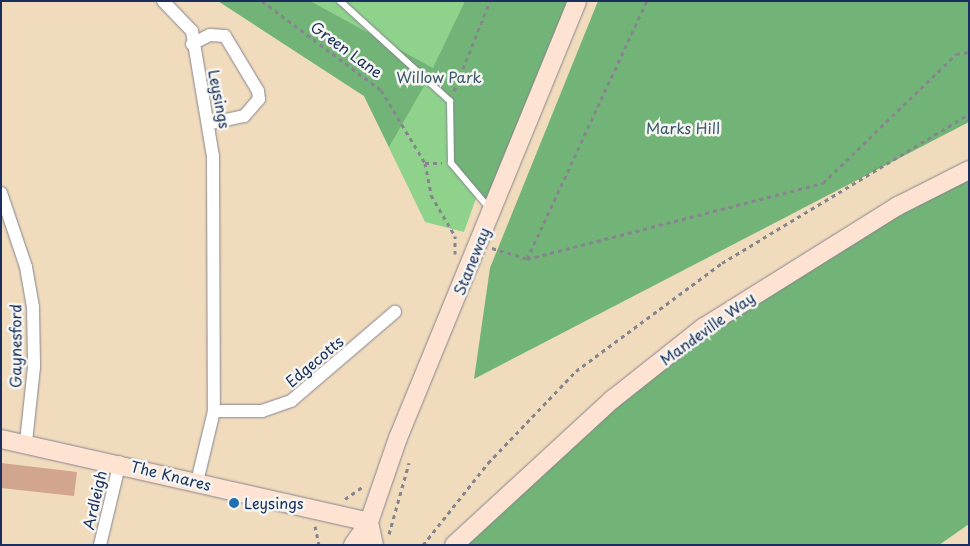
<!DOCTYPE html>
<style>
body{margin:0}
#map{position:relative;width:970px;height:546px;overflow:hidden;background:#f1dbbd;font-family:"Playpen Sans",sans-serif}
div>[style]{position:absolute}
.green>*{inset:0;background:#8ed28b}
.forest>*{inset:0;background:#72b477}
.building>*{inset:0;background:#d1a58e}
.path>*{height:3px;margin-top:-1.5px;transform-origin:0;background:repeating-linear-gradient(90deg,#86858e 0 4px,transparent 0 8px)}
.roads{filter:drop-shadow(0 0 1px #86858e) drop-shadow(0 0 1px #86858e)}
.lane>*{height:6px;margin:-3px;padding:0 3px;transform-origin:3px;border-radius:3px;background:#fff}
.street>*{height:12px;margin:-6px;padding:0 6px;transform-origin:6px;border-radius:6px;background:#fff}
.secondary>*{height:18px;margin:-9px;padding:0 9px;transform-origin:9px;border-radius:9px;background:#fee3d2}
.dots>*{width:14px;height:14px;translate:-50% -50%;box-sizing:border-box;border:2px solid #f6f6f2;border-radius:50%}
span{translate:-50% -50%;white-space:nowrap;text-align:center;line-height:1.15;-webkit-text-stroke:5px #f6f6f2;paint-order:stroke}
.street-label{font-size:15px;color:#1b2f5e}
.park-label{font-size:15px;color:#385869}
.poi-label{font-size:15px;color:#1b2f5e}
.left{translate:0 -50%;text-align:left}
.frame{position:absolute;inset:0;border:2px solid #1b2f5e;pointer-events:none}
</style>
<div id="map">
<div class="green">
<i style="clip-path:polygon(218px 1px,546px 1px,464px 232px,425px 222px,364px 96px)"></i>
</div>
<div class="forest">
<i style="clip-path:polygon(218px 1px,310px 1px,433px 68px,465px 1px,577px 1px,491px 211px,451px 163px,450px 101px,428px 81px,431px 74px,389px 147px,364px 96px)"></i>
<i style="clip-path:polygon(598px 1px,969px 1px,969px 122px,474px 379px,490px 268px)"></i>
<i style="clip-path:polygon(969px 170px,969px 524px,939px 545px,463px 545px,704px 327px)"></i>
</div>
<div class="building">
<i style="clip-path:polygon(1px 463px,77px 472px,74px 496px,1px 488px)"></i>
</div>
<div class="path">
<i style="left:262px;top:1px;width:149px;rotate:36.8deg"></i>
<i style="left:381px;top:90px;width:85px;rotate:58.9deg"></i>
<i style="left:425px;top:163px;width:33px;rotate:79deg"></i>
<i style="left:431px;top:195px;width:48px;rotate:59.7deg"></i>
<i style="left:454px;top:91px;width:97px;rotate:-68.2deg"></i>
<i style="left:425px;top:163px;width:17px"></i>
<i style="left:492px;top:248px;width:37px;rotate:17deg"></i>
<i style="left:527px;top:259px;width:285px;rotate:-65.1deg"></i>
<i style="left:455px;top:254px;width:18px;rotate:-90deg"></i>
<i style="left:527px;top:259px;width:306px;rotate:-14.4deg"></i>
<i style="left:823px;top:183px;width:185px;rotate:-44.1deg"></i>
<i style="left:956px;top:54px;width:13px;rotate:-9deg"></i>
<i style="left:345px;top:499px;width:21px;rotate:-35deg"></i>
<i style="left:315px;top:526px;width:19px;rotate:78deg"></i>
<i style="left:389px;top:534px;width:74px;rotate:-74.3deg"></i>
<i style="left:307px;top:545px;width:1px;rotate:-90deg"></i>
<i style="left:423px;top:545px;width:105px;rotate:-51.6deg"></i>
<i style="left:488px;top:463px;width:127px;rotate:-46.3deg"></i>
<i style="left:576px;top:371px;width:182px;rotate:-36.5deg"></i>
<i style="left:722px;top:263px;width:288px;rotate:-31.1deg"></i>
</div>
<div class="roads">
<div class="lane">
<i style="left:340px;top:1px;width:149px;rotate:42.3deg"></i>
<i style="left:450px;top:101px;width:62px;rotate:89.1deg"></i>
<i style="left:451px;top:163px;width:59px;rotate:49.8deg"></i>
</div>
<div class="street">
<i style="left:163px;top:1px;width:42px;rotate:46deg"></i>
<i style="left:192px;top:31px;width:127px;rotate:80.5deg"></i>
<i style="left:213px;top:156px;width:255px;rotate:89.8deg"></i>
<i style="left:214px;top:411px;width:73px;rotate:103.5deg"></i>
<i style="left:192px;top:44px;width:20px;rotate:-27deg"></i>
<i style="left:210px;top:35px;width:15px;rotate:4deg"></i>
<i style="left:225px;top:36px;width:64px;rotate:59deg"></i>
<i style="left:258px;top:91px;width:8px;rotate:83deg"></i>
<i style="left:259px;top:99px;width:23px;rotate:131deg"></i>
<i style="left:244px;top:116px;width:35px;rotate:168deg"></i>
<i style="left:1px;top:193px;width:78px;rotate:71.3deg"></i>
<i style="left:26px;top:267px;width:41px;rotate:80.1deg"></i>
<i style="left:33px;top:307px;width:60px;rotate:89deg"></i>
<i style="left:34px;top:367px;width:75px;rotate:96.1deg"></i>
<i style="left:214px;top:411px;width:48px"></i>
<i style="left:262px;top:411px;width:31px;rotate:-19deg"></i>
<i style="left:291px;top:401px;width:137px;rotate:-40.6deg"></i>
<i style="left:100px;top:545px;width:85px;rotate:-76.5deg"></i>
</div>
<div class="secondary">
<i style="left:1px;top:439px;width:377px;rotate:12.7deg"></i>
<i style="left:369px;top:522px;width:24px;rotate:78deg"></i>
<i style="left:353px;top:545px;width:28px;rotate:-55deg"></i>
<i style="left:369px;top:522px;width:89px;rotate:-71deg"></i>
<i style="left:398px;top:438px;width:472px;rotate:-67.7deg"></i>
<i style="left:454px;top:545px;width:216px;rotate:-42.6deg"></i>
<i style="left:613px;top:399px;width:116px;rotate:-38.4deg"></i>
<i style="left:704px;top:327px;width:229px;rotate:-32deg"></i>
<i style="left:898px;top:206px;width:80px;rotate:-26.9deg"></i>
</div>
</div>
<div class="dots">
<i style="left:234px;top:503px;background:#1f6fb2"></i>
</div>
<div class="street-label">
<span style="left:347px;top:49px;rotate:36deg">Green Lane</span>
<span style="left:220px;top:99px;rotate:79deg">Leysings</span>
<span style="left:471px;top:261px;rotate:-68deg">Staneway</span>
<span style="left:707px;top:328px;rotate:-36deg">Mandeville Way</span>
<span style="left:15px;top:346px;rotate:-90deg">Gaynesford</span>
<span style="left:314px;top:361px;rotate:-40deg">Edgecotts</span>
<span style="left:171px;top:475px;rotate:14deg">The Knares</span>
<span style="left:94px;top:500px;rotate:-77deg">Ardleigh</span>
</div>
<div class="park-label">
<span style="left:439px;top:77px">Willow Park</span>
<span style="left:683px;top:128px">Marks Hill</span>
</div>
<div class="poi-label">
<span class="left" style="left:244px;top:503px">Leysings</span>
</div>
<div class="frame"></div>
</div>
